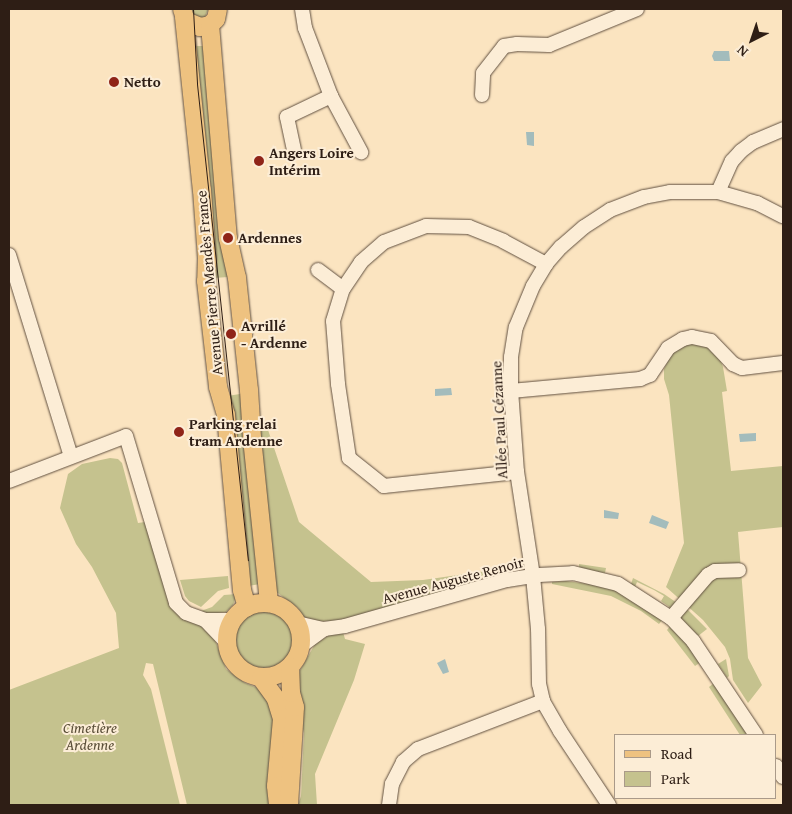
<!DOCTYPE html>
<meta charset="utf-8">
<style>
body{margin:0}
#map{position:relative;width:792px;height:814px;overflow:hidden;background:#fbe4c0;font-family:"Gentium Book Plus",serif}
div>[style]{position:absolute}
.green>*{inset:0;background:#c5c28e}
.round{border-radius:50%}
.water>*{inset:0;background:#a3bcbc}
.roads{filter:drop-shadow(0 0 1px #615040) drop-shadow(0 0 1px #615040)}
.minor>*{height:14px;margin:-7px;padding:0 7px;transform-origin:7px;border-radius:7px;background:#fcedd6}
.major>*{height:18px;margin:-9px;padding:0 9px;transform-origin:9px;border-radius:9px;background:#eec280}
.major>.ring{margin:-9px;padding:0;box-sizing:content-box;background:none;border:18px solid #eec280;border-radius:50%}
.tram>*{height:1px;margin:-0.5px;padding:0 0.5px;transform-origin:0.5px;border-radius:0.5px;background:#2e1e15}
.dots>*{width:14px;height:14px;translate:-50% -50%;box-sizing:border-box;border:2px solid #fcedd6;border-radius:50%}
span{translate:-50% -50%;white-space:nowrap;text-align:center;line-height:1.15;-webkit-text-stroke:4px #fcedd6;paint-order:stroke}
.poi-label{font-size:15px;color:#2e1e15;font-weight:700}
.left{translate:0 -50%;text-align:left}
.street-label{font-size:15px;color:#2e1e15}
.park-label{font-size:15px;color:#5b4f39;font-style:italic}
.frame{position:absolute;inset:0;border:10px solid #2e1e15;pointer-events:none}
.legend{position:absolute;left:614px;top:734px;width:162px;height:65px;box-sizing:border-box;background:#fcedd6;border:1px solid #aa9a89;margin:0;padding:6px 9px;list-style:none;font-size:15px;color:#2e1e15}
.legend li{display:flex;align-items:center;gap:10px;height:25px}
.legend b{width:25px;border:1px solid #aa9a89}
.north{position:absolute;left:727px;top:15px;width:50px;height:50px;-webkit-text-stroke:4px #fcedd6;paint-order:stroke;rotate:221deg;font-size:14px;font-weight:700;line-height:20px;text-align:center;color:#2e1e15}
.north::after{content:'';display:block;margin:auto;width:18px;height:22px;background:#2e1e15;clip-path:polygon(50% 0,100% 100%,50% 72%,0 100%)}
</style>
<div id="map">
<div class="green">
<i style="clip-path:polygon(187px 9px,208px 9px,208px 10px,205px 17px,198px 20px)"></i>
<i style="clip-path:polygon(191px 46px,205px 46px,228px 277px,214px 278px)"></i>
<i style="clip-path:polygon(690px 343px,708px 347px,720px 359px,723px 367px,727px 391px,722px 392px,731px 471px,783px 466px,783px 527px,738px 532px,748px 658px,762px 685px,748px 703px,733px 680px,730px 659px,725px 647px,703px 620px,666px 587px,684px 543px,669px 395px,664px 379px,664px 369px,672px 352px)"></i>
<i style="clip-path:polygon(240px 394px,261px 584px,247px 586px,227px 396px)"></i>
<i style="clip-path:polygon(258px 421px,265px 421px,299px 522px,371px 582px,423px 580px,493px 570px,467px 584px,382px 610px,335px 621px,317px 621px,304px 618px,298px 608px,275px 591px)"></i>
<i style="clip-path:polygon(110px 458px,118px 459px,122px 463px,138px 523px,145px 522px,171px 608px,208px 630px,214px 637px,226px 669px,245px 683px,258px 688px,268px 699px,275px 720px,270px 805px,187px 805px,153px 664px,146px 663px,143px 675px,151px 689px,180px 805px,9px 805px,9px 690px,119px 648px,116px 613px,92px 567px,76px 544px,60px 508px,68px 474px,82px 464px)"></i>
<i style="clip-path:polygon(579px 564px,606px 568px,605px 573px,579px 569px)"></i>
<i style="clip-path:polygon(228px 576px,229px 588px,218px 591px,201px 607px,189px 601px,185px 596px,180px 580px)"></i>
<i style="clip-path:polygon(633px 578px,664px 594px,680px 605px,675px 611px,661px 601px,664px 596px,654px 590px,637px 582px,635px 587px,631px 584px)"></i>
<i style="clip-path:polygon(566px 581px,604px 586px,623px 594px,663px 619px,659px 624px,641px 611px,611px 596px,552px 584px,552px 582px)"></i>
<i style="clip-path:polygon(237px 594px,233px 605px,226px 612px,209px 614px,201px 611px,212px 607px,224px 595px)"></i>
<i style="clip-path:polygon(686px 608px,707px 629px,698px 636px,679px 616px)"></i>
<i class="round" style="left:233px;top:610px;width:60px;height:60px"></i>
<i style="clip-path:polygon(671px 625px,680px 634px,701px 662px,695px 666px,667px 630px)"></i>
<i style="clip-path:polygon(343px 632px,345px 639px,365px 644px,354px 680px,315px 774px,317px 805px,298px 805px,301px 796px,304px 733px,300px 717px,298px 674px,315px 644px,331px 634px)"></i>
<i style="clip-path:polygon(726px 659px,729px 676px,727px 678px,718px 664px)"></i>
<i style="clip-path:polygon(714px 683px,749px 735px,740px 735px,709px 687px)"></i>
</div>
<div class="water">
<i style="clip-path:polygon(714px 51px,729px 51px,730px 61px,714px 61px,712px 56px)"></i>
<i style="clip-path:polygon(526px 132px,534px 132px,534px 146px,527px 145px)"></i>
<i style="clip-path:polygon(451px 388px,452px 395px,435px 396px,435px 389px)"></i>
<i style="clip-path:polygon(756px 433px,756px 441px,740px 442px,739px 434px)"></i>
<i style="clip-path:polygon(604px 510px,619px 513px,618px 519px,604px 518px)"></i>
<i style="clip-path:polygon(652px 515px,669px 522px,666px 529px,649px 523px)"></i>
<i style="clip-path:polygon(445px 659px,449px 672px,443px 674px,437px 663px)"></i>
</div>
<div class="roads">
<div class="minor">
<i style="left:482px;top:95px;width:22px;rotate:-87deg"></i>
<i style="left:483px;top:73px;width:34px;rotate:-52deg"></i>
<i style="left:504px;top:46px;width:13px;rotate:-9deg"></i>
<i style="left:517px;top:44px;width:32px;rotate:2deg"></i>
<i style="left:549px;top:45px;width:95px;rotate:-22.2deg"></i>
<i style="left:331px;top:96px;width:64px;rotate:61.8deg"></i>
<i style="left:294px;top:150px;width:34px;rotate:-102deg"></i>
<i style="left:287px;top:117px;width:49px;rotate:-25.5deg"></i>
<i style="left:331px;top:96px;width:73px;rotate:-110.9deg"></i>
<i style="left:305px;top:28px;width:19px;rotate:-99deg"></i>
<i style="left:718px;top:192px;width:34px;rotate:-66deg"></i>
<i style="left:732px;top:161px;width:13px;rotate:-48deg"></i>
<i style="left:741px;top:151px;width:15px;rotate:-37deg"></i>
<i style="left:753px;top:142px;width:33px;rotate:-23deg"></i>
<i style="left:9px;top:255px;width:211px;rotate:72.9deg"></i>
<i style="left:318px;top:270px;width:31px;rotate:37deg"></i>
<i style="left:511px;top:391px;width:130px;rotate:-5.3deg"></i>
<i style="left:640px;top:379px;width:11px;rotate:-22deg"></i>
<i style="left:650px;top:375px;width:32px;rotate:-56deg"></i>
<i style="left:668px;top:348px;width:17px;rotate:-31deg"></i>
<i style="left:683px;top:339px;width:9px;rotate:-13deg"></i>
<i style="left:692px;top:337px;width:19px;rotate:12deg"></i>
<i style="left:711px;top:341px;width:32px;rotate:46deg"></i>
<i style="left:733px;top:364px;width:10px;rotate:24deg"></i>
<i style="left:742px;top:368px;width:41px;rotate:-7deg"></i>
<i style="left:517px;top:472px;width:134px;rotate:174deg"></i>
<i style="left:384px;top:486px;width:45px;rotate:-141.3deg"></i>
<i style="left:349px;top:458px;width:75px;rotate:-98.5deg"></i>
<i style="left:338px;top:384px;width:63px;rotate:-94.5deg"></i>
<i style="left:333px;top:321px;width:34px;rotate:-73deg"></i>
<i style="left:343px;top:289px;width:32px;rotate:-56deg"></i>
<i style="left:361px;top:262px;width:30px;rotate:-41deg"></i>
<i style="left:384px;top:242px;width:45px;rotate:-20.9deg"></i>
<i style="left:426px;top:226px;width:43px;rotate:1.3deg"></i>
<i style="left:469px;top:227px;width:37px;rotate:22deg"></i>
<i style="left:503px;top:241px;width:49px;rotate:28.1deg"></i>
<i style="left:9px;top:481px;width:125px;rotate:-21deg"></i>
<i style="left:126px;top:436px;width:174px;rotate:73.3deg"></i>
<i style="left:176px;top:603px;width:14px;rotate:45deg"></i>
<i style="left:186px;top:613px;width:20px;rotate:20deg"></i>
<i style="left:205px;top:620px;width:28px"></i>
<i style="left:671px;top:618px;width:57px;rotate:-49.3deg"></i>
<i style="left:708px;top:575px;width:8px;rotate:-30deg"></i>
<i style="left:715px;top:571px;width:24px;rotate:-2deg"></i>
<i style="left:205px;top:620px;width:32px;rotate:46deg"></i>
<i style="left:297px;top:623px;width:28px;rotate:13deg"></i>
<i style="left:324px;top:629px;width:21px;rotate:-8deg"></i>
<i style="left:345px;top:626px;width:168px;rotate:-15.9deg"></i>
<i style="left:507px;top:580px;width:32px;rotate:-9deg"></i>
<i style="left:539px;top:575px;width:34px;rotate:-3deg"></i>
<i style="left:573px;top:573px;width:46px;rotate:13.7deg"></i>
<i style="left:618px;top:584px;width:63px;rotate:32.7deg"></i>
<i style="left:671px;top:618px;width:32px;rotate:46deg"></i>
<i style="left:693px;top:641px;width:113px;rotate:56.2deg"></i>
<i style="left:301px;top:646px;width:29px;rotate:-36deg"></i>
<i style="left:776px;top:766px;width:13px;rotate:58deg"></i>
<i style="left:389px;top:805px;width:21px;rotate:-82deg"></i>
<i style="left:392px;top:784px;width:25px;rotate:-63deg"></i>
<i style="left:403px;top:762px;width:20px;rotate:-41deg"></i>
<i style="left:418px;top:749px;width:134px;rotate:-21deg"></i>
<i style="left:609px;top:805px;width:89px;rotate:-123.5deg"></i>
<i style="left:560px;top:731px;width:34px;rotate:-120deg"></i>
<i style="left:543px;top:701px;width:17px;rotate:-103deg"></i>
<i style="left:539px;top:684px;width:55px;rotate:-91deg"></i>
<i style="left:538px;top:629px;width:53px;rotate:-95.4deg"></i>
<i style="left:533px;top:576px;width:105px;rotate:-98.7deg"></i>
<i style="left:517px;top:472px;width:81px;rotate:-94.2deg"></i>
<i style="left:511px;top:391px;width:34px;rotate:-90deg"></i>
<i style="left:511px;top:357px;width:30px;rotate:-81deg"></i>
<i style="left:516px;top:327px;width:44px;rotate:-67.5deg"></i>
<i style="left:533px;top:286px;width:26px;rotate:-59deg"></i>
<i style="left:546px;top:264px;width:23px;rotate:-49deg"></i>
<i style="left:561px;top:247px;width:30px;rotate:-41deg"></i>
<i style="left:584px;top:227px;width:31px;rotate:-33deg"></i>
<i style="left:610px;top:210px;width:36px;rotate:-21deg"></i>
<i style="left:644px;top:197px;width:26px;rotate:-11deg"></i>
<i style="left:670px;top:192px;width:48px"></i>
<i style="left:718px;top:192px;width:41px;rotate:15.8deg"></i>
<i style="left:757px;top:203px;width:29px;rotate:27deg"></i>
</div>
<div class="major">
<i style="left:182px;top:9px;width:13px;rotate:72deg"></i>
<i style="left:186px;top:21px;width:15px;rotate:23deg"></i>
<i style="left:200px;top:27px;width:10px;rotate:-11deg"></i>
<i style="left:210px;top:25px;width:8px;rotate:-45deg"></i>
<i style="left:216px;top:19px;width:10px;rotate:-79deg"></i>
<i style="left:184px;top:17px;width:174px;rotate:84.1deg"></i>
<i style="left:202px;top:190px;width:68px;rotate:85.8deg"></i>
<i style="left:207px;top:258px;width:23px;rotate:92deg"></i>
<i style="left:206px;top:281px;width:107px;rotate:83.5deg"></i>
<i style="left:218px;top:387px;width:29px;rotate:74deg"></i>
<i style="left:226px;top:415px;width:176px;rotate:84.8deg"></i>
<i style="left:242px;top:590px;width:18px;rotate:74deg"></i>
<i style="left:210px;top:25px;width:214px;rotate:85.2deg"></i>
<i style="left:228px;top:238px;width:41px;rotate:77.3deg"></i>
<i style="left:237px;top:278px;width:113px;rotate:83.9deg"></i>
<i style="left:249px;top:390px;width:48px;rotate:86.4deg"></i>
<i style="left:252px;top:438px;width:166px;rotate:84.1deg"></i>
<i class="ring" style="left:227px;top:603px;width:56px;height:56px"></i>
<i style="left:261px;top:678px;width:26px;rotate:54deg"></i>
<i style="left:276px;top:699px;width:21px;rotate:73deg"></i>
<i style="left:282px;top:719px;width:67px;rotate:95.1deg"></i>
<i style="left:276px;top:786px;width:19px;rotate:84deg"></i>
<i style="left:289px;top:805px;width:98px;rotate:-86.5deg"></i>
<i style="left:295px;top:707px;width:15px;rotate:-106deg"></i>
<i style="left:291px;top:693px;width:26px;rotate:-92deg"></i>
</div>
</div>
<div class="tram">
<i style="left:193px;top:9px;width:75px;rotate:86.9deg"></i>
<i style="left:197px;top:84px;width:479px;rotate:83.9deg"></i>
</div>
<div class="dots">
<i style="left:114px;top:82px;background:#8f2418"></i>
<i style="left:259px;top:161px;background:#8f2418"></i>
<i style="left:228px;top:238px;background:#8f2418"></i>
<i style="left:231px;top:334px;background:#8f2418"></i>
<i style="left:179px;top:432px;background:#8f2418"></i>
</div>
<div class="poi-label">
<span class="left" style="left:124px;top:82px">Netto</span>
<span class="left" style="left:269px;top:161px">Angers Loire<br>Intérim</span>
<span class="left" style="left:238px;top:238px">Ardennes</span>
<span class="left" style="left:241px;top:334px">Avrillé<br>- Ardenne</span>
<span class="left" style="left:189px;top:432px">Parking relai<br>tram Ardenne</span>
</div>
<div class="street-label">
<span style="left:209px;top:283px;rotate:-95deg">Avenue Pierre Mendès France</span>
<span style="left:499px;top:420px;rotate:-93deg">Allée Paul Cézanne</span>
<span style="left:453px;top:580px;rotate:-15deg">Avenue Auguste Renoir</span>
</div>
<div class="park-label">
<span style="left:90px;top:736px">Cimetière<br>Ardenne</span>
</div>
<div class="frame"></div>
<ul class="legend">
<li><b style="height:6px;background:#eec280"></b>Road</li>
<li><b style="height:14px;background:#c5c28e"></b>Park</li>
</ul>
<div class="north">N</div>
</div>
